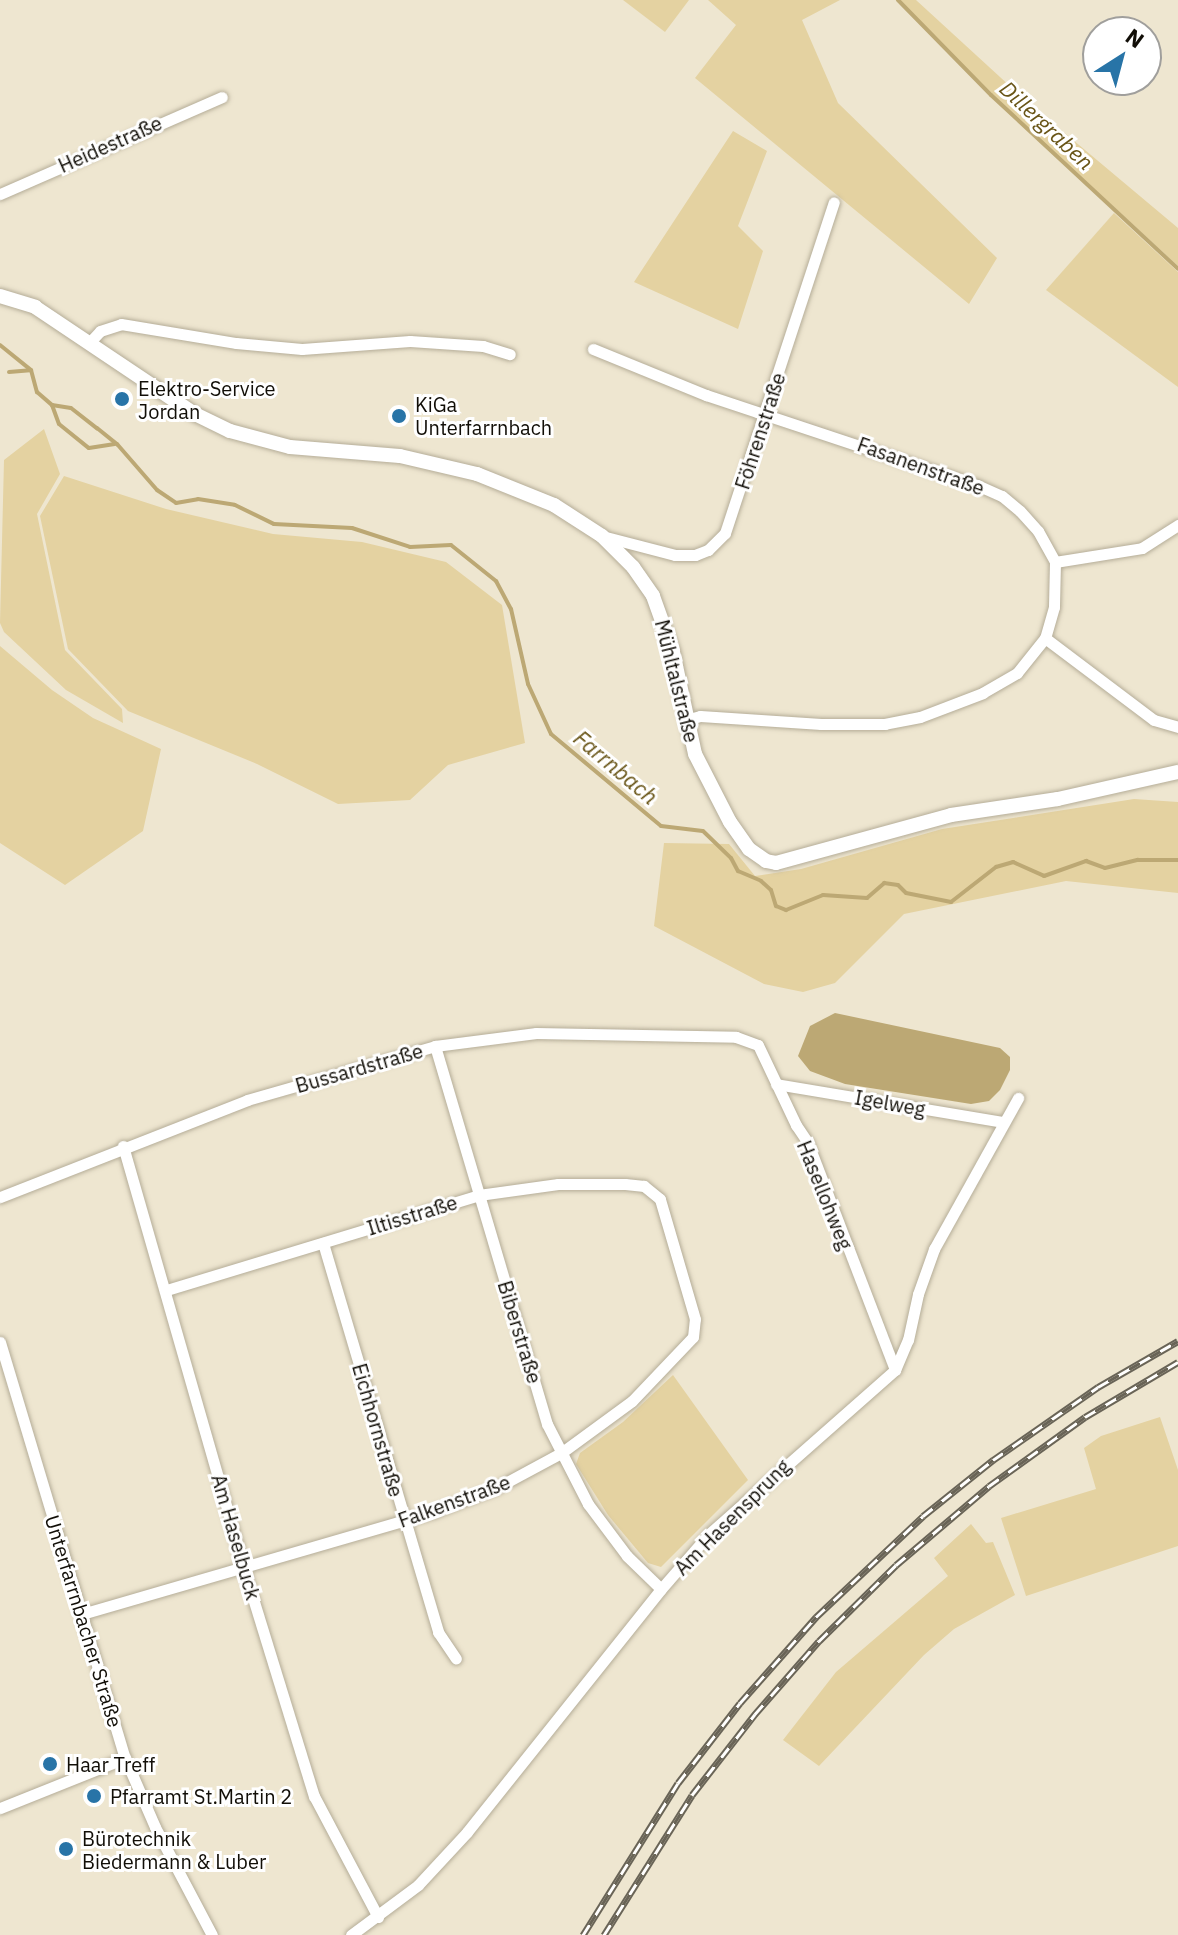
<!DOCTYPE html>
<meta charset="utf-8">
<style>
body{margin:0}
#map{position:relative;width:1178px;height:1935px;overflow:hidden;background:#eee6d0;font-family:"IBM Plex Sans",sans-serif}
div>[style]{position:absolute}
.green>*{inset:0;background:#e4d2a1}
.water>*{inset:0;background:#bca874}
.stream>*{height:4px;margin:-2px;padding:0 2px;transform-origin:2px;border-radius:2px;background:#bca874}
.roads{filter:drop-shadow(0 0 2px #b5ad98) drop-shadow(0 0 2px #b5ad98)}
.minor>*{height:11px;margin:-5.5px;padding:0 5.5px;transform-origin:5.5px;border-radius:5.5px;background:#fff}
.tertiary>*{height:14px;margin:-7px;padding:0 7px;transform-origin:7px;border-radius:7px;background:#fff}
.rail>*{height:7px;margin-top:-3.5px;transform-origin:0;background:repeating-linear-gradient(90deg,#fff 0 12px,#696457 0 24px);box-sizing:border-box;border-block:2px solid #696457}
.dots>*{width:22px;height:22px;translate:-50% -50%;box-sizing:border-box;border:4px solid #fff;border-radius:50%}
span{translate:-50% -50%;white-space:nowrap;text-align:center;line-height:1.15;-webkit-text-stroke:6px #fff;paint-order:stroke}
.street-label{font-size:20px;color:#110e07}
.poi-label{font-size:20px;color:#110e07}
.left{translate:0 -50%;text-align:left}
.water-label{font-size:22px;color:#695517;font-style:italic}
.north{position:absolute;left:1082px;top:16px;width:80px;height:80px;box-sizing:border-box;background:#fff;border:2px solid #a09f9c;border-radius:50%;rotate:36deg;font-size:22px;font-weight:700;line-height:32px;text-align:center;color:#110e07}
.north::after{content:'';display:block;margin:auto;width:28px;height:36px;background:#2874a7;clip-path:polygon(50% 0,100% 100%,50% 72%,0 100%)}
</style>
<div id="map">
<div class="green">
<i style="clip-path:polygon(623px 0,689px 0,665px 32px)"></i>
<i style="clip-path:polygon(708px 0,840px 0,802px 20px,838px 103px,997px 258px,969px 304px,695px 78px,736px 25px)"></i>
<i style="clip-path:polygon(899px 0,916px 0,1023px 98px,1178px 228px,1178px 266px,990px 93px)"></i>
<i style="clip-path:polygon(733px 131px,767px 151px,738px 226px,763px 251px,738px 329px,634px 282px)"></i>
<i style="clip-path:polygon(1114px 213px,1178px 272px,1178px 387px,1046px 290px)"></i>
<i style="clip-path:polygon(44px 429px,60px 474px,37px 514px,65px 650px,122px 709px,123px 723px,66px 690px,4px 632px,0 623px,4px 460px)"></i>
<i style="clip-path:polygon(64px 476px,166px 509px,273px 534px,362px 542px,446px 562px,502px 605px,525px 743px,448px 765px,410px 800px,338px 804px,257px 764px,128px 711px,68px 649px,40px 516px)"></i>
<i style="clip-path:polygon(0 646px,52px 690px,93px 718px,161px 749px,143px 831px,65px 885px,0 843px)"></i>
<i style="clip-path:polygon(1134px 799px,1178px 802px,1178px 893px,1066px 881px,904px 914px,835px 983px,803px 992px,764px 984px,654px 926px,664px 843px,729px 844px,755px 876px,801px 869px,942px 829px)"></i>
<i style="clip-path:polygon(673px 1375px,748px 1480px,661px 1567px,648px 1563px,608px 1515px,576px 1464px,580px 1453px,623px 1422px)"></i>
<i style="clip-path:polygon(1160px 1417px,1178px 1470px,1178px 1546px,1026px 1596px,1001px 1518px,1096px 1489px,1084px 1448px,1101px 1436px)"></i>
<i style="clip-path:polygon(971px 1524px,986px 1543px,993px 1542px,1015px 1595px,954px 1629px,924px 1655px,819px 1766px,783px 1740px,836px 1672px,948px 1576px,934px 1558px)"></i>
</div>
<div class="water">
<i style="clip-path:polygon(835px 1013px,1000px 1048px,1010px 1057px,1010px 1070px,1000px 1090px,989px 1101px,971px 1104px,845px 1084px,810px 1071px,798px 1056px,810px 1026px)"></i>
</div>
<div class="stream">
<i style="left:898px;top:0;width:133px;rotate:45.6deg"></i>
<i style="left:991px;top:95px;width:255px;rotate:42.9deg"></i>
<i style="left:0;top:345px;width:40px;rotate:39deg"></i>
<i style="left:31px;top:370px;width:23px;rotate:75deg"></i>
<i style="left:37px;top:392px;width:20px;rotate:41deg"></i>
<i style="left:52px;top:405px;width:19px;rotate:9deg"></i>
<i style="left:71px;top:408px;width:33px;rotate:38deg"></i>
<i style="left:97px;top:428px;width:26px;rotate:39deg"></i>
<i style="left:117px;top:444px;width:61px;rotate:49deg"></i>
<i style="left:157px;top:490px;width:23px;rotate:34deg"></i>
<i style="left:176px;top:503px;width:22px;rotate:-10deg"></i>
<i style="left:198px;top:499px;width:37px;rotate:9deg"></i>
<i style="left:235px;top:505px;width:43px;rotate:26deg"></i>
<i style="left:274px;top:524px;width:78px;rotate:2.9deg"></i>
<i style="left:352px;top:528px;width:61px;rotate:18.1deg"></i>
<i style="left:410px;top:547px;width:41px;rotate:-2.8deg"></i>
<i style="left:451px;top:545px;width:58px;rotate:38.7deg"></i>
<i style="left:496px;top:581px;width:32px;rotate:62deg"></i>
<i style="left:511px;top:609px;width:77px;rotate:77.2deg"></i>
<i style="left:528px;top:684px;width:55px;rotate:65.3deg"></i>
<i style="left:551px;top:734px;width:143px;rotate:39.9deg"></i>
<i style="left:661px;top:826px;width:42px;rotate:6.8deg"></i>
<i style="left:703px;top:831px;width:39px;rotate:44deg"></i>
<i style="left:731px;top:858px;width:15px;rotate:62deg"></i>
<i style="left:738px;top:871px;width:25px;rotate:23deg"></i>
<i style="left:761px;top:881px;width:13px;rotate:42deg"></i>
<i style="left:771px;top:890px;width:17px;rotate:73deg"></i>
<i style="left:776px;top:906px;width:11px;rotate:22deg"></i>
<i style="left:786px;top:910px;width:40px;rotate:-22deg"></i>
<i style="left:823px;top:895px;width:44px;rotate:3.9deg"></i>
<i style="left:867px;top:898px;width:23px;rotate:-41deg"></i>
<i style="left:884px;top:883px;width:14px;rotate:8deg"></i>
<i style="left:898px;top:885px;width:11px;rotate:45deg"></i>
<i style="left:906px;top:893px;width:46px;rotate:11.3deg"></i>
<i style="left:951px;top:902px;width:57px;rotate:-37.9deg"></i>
<i style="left:996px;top:867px;width:18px;rotate:-16deg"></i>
<i style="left:1013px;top:862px;width:34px;rotate:24deg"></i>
<i style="left:1044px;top:876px;width:45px;rotate:-19.7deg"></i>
<i style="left:1086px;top:861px;width:20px;rotate:20deg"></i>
<i style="left:1105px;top:868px;width:34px;rotate:-14deg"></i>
<i style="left:1138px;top:860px;width:40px"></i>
<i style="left:9px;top:372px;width:21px;rotate:-5deg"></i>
<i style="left:52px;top:405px;width:20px;rotate:70deg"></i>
<i style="left:59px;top:424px;width:38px;rotate:39deg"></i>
<i style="left:89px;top:448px;width:26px;rotate:-9deg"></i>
</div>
<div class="roads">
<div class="minor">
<i style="left:0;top:194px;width:242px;rotate:-23.6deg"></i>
<i style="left:89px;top:343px;width:16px;rotate:-47deg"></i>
<i style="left:100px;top:331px;width:22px;rotate:-18deg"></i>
<i style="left:121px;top:324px;width:117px;rotate:9.4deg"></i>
<i style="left:236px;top:343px;width:66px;rotate:5.2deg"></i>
<i style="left:302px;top:349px;width:108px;rotate:-4.2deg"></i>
<i style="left:410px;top:341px;width:73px;rotate:3.9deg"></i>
<i style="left:483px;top:346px;width:28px;rotate:17deg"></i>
<i style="left:593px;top:349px;width:122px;rotate:22.2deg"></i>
<i style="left:706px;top:395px;width:286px;rotate:18.4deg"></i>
<i style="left:977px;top:485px;width:27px;rotate:24deg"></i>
<i style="left:1002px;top:496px;width:23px;rotate:40deg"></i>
<i style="left:1020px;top:511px;width:27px;rotate:48deg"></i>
<i style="left:1038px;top:531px;width:35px;rotate:61deg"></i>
<i style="left:1055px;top:562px;width:45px;rotate:91.3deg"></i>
<i style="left:1054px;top:607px;width:32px;rotate:106deg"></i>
<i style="left:1045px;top:638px;width:45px;rotate:128.7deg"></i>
<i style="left:1017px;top:673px;width:39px;rotate:150deg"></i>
<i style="left:983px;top:693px;width:67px;rotate:159.1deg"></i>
<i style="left:920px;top:717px;width:36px;rotate:169deg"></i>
<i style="left:885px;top:724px;width:64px;rotate:180deg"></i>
<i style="left:821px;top:724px;width:121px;rotate:-176.2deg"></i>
<i style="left:700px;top:716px;width:15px;rotate:164deg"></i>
<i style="left:602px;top:536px;width:75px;rotate:14.6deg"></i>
<i style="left:675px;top:555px;width:20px"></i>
<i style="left:695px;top:555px;width:14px;rotate:-21deg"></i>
<i style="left:708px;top:550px;width:24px;rotate:-45deg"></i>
<i style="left:725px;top:533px;width:348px;rotate:-71.8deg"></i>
<i style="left:1055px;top:562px;width:88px;rotate:-9.1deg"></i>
<i style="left:1142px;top:548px;width:43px;rotate:-32.6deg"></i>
<i style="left:1045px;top:638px;width:136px;rotate:37deg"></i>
<i style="left:1154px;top:720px;width:25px;rotate:16deg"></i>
<i style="left:435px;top:1046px;width:394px;rotate:73.5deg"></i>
<i style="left:547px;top:1424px;width:90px;rotate:62.9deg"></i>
<i style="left:588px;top:1504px;width:65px;rotate:53.1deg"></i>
<i style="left:627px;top:1556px;width:47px;rotate:44.1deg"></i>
<i style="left:776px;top:1084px;width:230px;rotate:9.5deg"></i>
<i style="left:123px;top:1146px;width:440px;rotate:74deg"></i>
<i style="left:244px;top:1569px;width:238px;rotate:72.9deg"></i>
<i style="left:314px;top:1796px;width:137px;rotate:62.1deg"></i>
<i style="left:0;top:1197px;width:265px;rotate:-21.4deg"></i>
<i style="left:247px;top:1100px;width:196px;rotate:-16deg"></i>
<i style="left:435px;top:1046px;width:102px;rotate:-7.3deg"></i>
<i style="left:536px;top:1033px;width:200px;rotate:1.1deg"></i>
<i style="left:736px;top:1037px;width:23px;rotate:20deg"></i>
<i style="left:758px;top:1045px;width:89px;rotate:64.6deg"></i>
<i style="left:796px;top:1125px;width:22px;rotate:56deg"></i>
<i style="left:808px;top:1143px;width:243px;rotate:69deg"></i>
<i style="left:323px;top:1243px;width:406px;rotate:73.5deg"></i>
<i style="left:438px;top:1632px;width:32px;rotate:56deg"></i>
<i style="left:0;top:1342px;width:434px;rotate:73.3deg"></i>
<i style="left:125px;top:1758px;width:75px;rotate:66.5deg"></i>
<i style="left:155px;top:1827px;width:122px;rotate:62.2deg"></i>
<i style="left:82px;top:1614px;width:366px;rotate:-16.2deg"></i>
<i style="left:433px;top:1512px;width:67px;rotate:-20.9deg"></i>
<i style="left:496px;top:1488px;width:74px;rotate:-28.3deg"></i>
<i style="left:561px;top:1453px;width:88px;rotate:-36.2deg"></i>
<i style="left:632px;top:1401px;width:88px;rotate:-46.4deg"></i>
<i style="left:693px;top:1337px;width:18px;rotate:-84deg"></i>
<i style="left:695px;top:1319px;width:125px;rotate:-106.3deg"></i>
<i style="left:660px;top:1199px;width:21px;rotate:-141deg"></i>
<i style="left:644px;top:1186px;width:19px;rotate:-174deg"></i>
<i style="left:625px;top:1184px;width:67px;rotate:180deg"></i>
<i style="left:558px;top:1184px;width:80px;rotate:172.1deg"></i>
<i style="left:479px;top:1195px;width:327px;rotate:163.1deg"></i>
<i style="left:0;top:1808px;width:135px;rotate:-21.8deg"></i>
<i style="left:351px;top:1935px;width:84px;rotate:-36.7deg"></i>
<i style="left:418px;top:1885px;width:72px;rotate:-47.2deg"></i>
<i style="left:467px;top:1832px;width:311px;rotate:-51.4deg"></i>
<i style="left:661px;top:1589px;width:73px;rotate:-48.9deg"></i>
<i style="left:709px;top:1534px;width:248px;rotate:-41.4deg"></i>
<i style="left:895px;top:1370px;width:33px;rotate:-67deg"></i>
<i style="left:908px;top:1340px;width:47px;rotate:-77.7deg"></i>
<i style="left:918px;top:1294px;width:48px;rotate:-70.4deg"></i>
<i style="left:934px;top:1249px;width:173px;rotate:-60.9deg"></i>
</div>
<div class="tertiary">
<i style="left:0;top:296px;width:37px;rotate:17deg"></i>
<i style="left:35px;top:307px;width:192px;rotate:33.8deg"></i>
<i style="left:195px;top:414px;width:39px;rotate:26deg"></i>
<i style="left:230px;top:431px;width:62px;rotate:14.9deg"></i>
<i style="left:290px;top:447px;width:110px;rotate:4.7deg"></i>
<i style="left:400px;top:456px;width:79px;rotate:13.2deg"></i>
<i style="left:477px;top:474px;width:83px;rotate:21.9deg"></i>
<i style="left:554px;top:505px;width:57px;rotate:32.9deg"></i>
<i style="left:602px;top:536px;width:44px;rotate:45deg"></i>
<i style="left:633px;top:567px;width:35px;rotate:55deg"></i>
<i style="left:653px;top:596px;width:59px;rotate:70.3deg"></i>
<i style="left:673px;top:652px;width:104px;rotate:77.8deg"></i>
<i style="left:695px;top:754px;width:76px;rotate:62.8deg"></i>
<i style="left:730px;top:822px;width:33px;rotate:55deg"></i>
<i style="left:749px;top:849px;width:21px;rotate:35deg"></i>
<i style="left:766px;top:861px;width:10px;rotate:11deg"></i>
<i style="left:776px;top:863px;width:181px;rotate:-15.3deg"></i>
<i style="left:951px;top:815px;width:108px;rotate:-8.5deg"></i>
<i style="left:1058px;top:799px;width:123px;rotate:-12.7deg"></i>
</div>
</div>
<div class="rail">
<i style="left:583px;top:1935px;width:179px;rotate:-58deg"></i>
<i style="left:678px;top:1783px;width:101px;rotate:-52.2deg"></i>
<i style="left:740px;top:1703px;width:115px;rotate:-48.5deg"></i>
<i style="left:816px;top:1617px;width:147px;rotate:-43.3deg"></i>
<i style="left:923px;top:1516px;width:90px;rotate:-38.7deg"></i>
<i style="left:993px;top:1460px;width:128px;rotate:-34.8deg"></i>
<i style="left:1098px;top:1387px;width:92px;rotate:-29.9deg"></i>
<i style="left:604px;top:1935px;width:165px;rotate:-57.8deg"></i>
<i style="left:692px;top:1795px;width:103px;rotate:-52.1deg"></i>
<i style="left:755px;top:1714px;width:97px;rotate:-48.8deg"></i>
<i style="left:819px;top:1641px;width:108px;rotate:-44.6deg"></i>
<i style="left:896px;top:1565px;width:122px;rotate:-40.3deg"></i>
<i style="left:989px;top:1486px;width:118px;rotate:-35.7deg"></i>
<i style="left:1085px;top:1417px;width:108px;rotate:-30.6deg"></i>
</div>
<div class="dots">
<i style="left:122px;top:399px;background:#2874a7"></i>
<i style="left:399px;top:416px;background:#2874a7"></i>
<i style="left:50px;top:1764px;background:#2874a7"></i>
<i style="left:94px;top:1796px;background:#2874a7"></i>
<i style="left:66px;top:1849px;background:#2874a7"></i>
</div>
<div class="street-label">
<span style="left:110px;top:144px;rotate:-24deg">Heidestraße</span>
<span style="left:760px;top:431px;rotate:-72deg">Föhrenstraße</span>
<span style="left:921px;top:466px;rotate:20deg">Fasanenstraße</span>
<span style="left:677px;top:681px;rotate:76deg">Mühltalstraße</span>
<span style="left:359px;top:1068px;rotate:-16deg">Bussardstraße</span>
<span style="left:890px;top:1103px;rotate:10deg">Igelweg</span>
<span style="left:825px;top:1195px;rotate:68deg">Hasellohweg</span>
<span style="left:412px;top:1215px;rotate:-17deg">Iltisstraße</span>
<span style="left:520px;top:1332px;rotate:73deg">Biberstraße</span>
<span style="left:378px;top:1430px;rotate:74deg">Eichhornstraße</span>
<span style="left:454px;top:1501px;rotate:-20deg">Falkenstraße</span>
<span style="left:732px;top:1517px;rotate:-45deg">Am Hasensprung</span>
<span style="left:236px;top:1537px;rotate:74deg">Am Haselbuck</span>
<span style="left:84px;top:1621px;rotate:73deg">Unterfarrnbacher Straße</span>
</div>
<div class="poi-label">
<span class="left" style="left:138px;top:400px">Elektro-Service<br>Jordan</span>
<span class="left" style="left:415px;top:416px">KiGa<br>Unterfarrnbach</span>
<span class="left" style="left:66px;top:1764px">Haar Treff</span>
<span class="left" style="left:110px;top:1796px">Pfarramt St.Martin 2</span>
<span class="left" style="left:82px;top:1850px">Bürotechnik<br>Biedermann &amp; Luber</span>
</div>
<div class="water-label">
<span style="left:1047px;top:125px;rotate:43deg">Dillergraben</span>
<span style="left:616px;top:767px;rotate:40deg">Farrnbach</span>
</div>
<div class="north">N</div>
</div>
